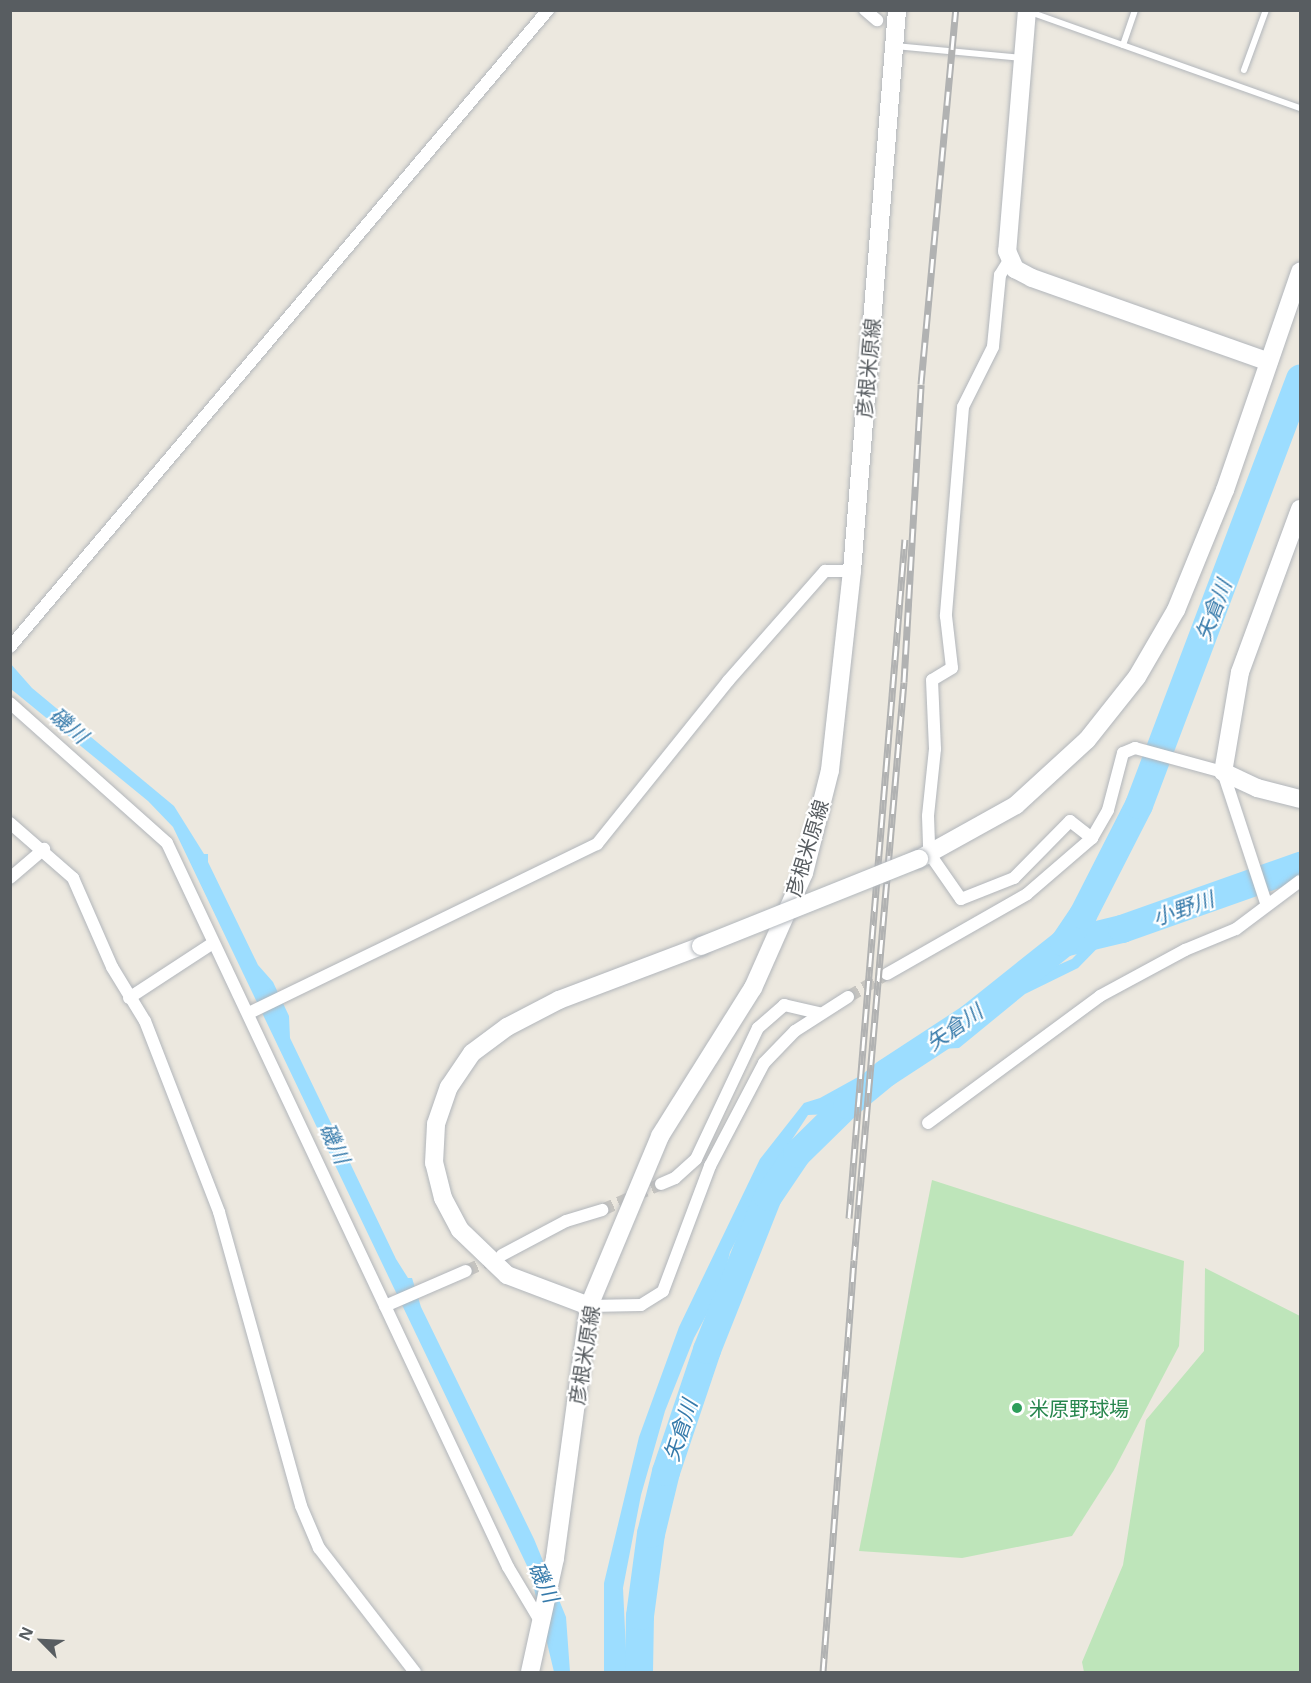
<!DOCTYPE html>
<meta charset="utf-8">
<style>
body{margin:0}
#map{position:relative;width:1311px;height:1683px;overflow:hidden;background:#ece8df;font-family:"Noto Sans","Noto Sans JP",sans-serif}
div>[style]{position:absolute}
.green>*{inset:0;background:#bee5ba}
.water>*{inset:0;background:#9cddff}
.river>*{height:28px;margin:-14px;padding:0 14px;transform-origin:14px;border-radius:14px;background:#9cddff}
.street-tunnel>*{height:12px;margin-top:-6px;transform-origin:0;background:repeating-linear-gradient(90deg,#c7c5c0 0 12px,transparent 0 18px)}
.roads{filter:drop-shadow(0 0 2px #b2b6bb) drop-shadow(0 0 2px #b2b6bb)}
.lane>*{height:6px;margin:-3px;padding:0 3px;transform-origin:3px;border-radius:3px;background:#fff}
.street>*{height:12px;margin:-6px;padding:0 6px;transform-origin:6px;border-radius:6px;background:#fff}
.secondary>*{height:18px;margin:-9px;padding:0 9px;transform-origin:9px;border-radius:9px;background:#fff}
.rail>*{height:7px;margin-top:-3.5px;transform-origin:0;background:repeating-linear-gradient(90deg,#fff 0 14px,#b1b2b2 0 28px);box-sizing:border-box;border-block:2px solid #b1b2b2}
.bridges{filter:drop-shadow(0 0 2px #b3b8bd) drop-shadow(0 0 2px #b3b8bd)}
.secondary-bridge>*{height:18px;margin:-9px;padding:0 9px;transform-origin:9px;border-radius:9px;background:#fff}
.dots>*{width:16px;height:16px;translate:-50% -50%;box-sizing:border-box;border:3px solid #fff;border-radius:50%}
span{translate:-50% -50%;white-space:nowrap;text-align:center;line-height:1.15;-webkit-text-stroke:4.5px #fff;paint-order:stroke}
.street-label{font-size:20px;color:#585d61}
.leisure-label{font-size:20px;color:#27864d}
.left{translate:0 -50%;text-align:left}
.water-label{font-size:21px;color:#367aaa;font-style:italic}
.frame{position:absolute;inset:0;border:12px solid #585d61;pointer-events:none}
.north{position:absolute;left:12px;top:1611px;width:60px;height:60px;-webkit-text-stroke:4px #fff;paint-order:stroke;rotate:294deg;font-size:16px;font-weight:700;line-height:24px;text-align:center;color:#585d61}
.north::after{content:'';display:block;margin:auto;width:21px;height:27px;background:#585d61;clip-path:polygon(50% 0,100% 100%,50% 72%,0 100%)}
</style>
<div id="map">
<div class="green">
<i style="clip-path:polygon(932px 1180px,1184px 1261px,1179px 1346px,1114px 1470px,1072px 1536px,962px 1558px,859px 1551px)"></i>
<i style="clip-path:polygon(1205px 1268px,1300px 1316px,1300px 1672px,1084px 1672px,1082px 1662px,1123px 1565px,1146px 1420px,1204px 1351px)"></i>
</div>
<div class="water">
<i style="clip-path:polygon(10px 663px,32px 688px,174px 806px,204px 854px,208px 854px,208px 862px,258px 965px,273px 982px,289px 1016px,290px 1038px,329px 1119px,396px 1259px,408px 1278px,412px 1278px,421px 1307px,534px 1539px,566px 1617px,570px 1672px,554px 1672px,530px 1572px,173px 827px,148px 801px,11px 689px)"></i>
<i style="clip-path:polygon(1106px 924px,1119px 926px,1078px 968px,1025px 994px,959px 1048px,941px 1049px,922px 1063px,902px 1067px,830px 1114px,808px 1115px,774px 1167px,730px 1252px,722px 1286px,694px 1338px,665px 1411px,641px 1495px,623px 1588px,627px 1672px,604px 1672px,604px 1583px,639px 1437px,679px 1327px,760px 1159px,804px 1103px,820px 1098px,936px 1034px,960px 1029px,1019px 982px,1072px 959px)"></i>
</div>
<div class="river">
<i style="left:1064px;top:943px;width:60px;rotate:-13.6deg"></i>
<i style="left:1122px;top:929px;width:189px;rotate:-19.5deg"></i>
<i style="left:639px;top:1672px;width:56px;rotate:-89deg"></i>
<i style="left:640px;top:1616px;width:83px;rotate:-82.4deg"></i>
<i style="left:651px;top:1534px;width:64px;rotate:-76.4deg"></i>
<i style="left:666px;top:1472px;width:129px;rotate:-71.4deg"></i>
<i style="left:707px;top:1350px;width:165px;rotate:-68.3deg"></i>
<i style="left:768px;top:1197px;width:52px;rotate:-56deg"></i>
<i style="left:797px;top:1154px;width:70px;rotate:-44.4deg"></i>
<i style="left:847px;top:1105px;width:50px;rotate:-39.4deg"></i>
<i style="left:886px;top:1073px;width:100px;rotate:-33.2deg"></i>
<i style="left:970px;top:1018px;width:120px;rotate:-38.6deg"></i>
<i style="left:1064px;top:943px;width:34px;rotate:-56deg"></i>
<i style="left:1083px;top:915px;width:123px;rotate:-63deg"></i>
<i style="left:1139px;top:805px;width:456px;rotate:-69.3deg"></i>
</div>
<div class="street-tunnel">
<i style="left:848px;top:997px;width:45px;rotate:-30.5deg"></i>
<i style="left:602px;top:1210px;width:64px;rotate:-23.8deg"></i>
<i style="left:466px;top:1271px;width:32px;rotate:-24deg"></i>
</div>
<div class="roads">
<div class="lane">
<i style="left:1030px;top:12px;width:287px;rotate:19.6deg"></i>
<i style="left:1123px;top:45px;width:37px;rotate:-71deg"></i>
<i style="left:895px;top:46px;width:128px;rotate:5.4deg"></i>
<i style="left:1244px;top:70px;width:64px;rotate:-69.9deg"></i>
</div>
<div class="street">
<i style="left:865px;top:10px;width:16px;rotate:40deg"></i>
<i style="left:1010px;top:259px;width:19px;rotate:122deg"></i>
<i style="left:1000px;top:275px;width:72px;rotate:95.6deg"></i>
<i style="left:993px;top:347px;width:67px;rotate:116.6deg"></i>
<i style="left:963px;top:407px;width:210px;rotate:94.7deg"></i>
<i style="left:946px;top:616px;width:52px;rotate:83.4deg"></i>
<i style="left:952px;top:668px;width:23px;rotate:149deg"></i>
<i style="left:932px;top:680px;width:69px;rotate:87.5deg"></i>
<i style="left:935px;top:749px;width:67px;rotate:96deg"></i>
<i style="left:928px;top:816px;width:37px;rotate:88deg"></i>
<i style="left:929px;top:853px;width:56px;rotate:55.2deg"></i>
<i style="left:961px;top:899px;width:57px;rotate:-21.6deg"></i>
<i style="left:1014px;top:878px;width:80px;rotate:-45.5deg"></i>
<i style="left:1070px;top:821px;width:28px;rotate:38deg"></i>
<i style="left:10px;top:647px;width:834px;rotate:-49.82deg"></i>
<i style="left:10px;top:703px;width:210px;rotate:41.7deg"></i>
<i style="left:167px;top:843px;width:800px;rotate:64.78deg"></i>
<i style="left:508px;top:1567px;width:66px;rotate:59.2deg"></i>
<i style="left:10px;top:823px;width:84px;rotate:41.1deg"></i>
<i style="left:73px;top:878px;width:97px;rotate:66.3deg"></i>
<i style="left:112px;top:967px;width:63px;rotate:58.6deg"></i>
<i style="left:145px;top:1021px;width:205px;rotate:68.8deg"></i>
<i style="left:219px;top:1212px;width:305px;rotate:74.4deg"></i>
<i style="left:301px;top:1506px;width:46px;rotate:66.8deg"></i>
<i style="left:319px;top:1548px;width:157px;rotate:52.3deg"></i>
<i style="left:10px;top:878px;width:45px;rotate:-40.5deg"></i>
<i style="left:887px;top:974px;width:161px;rotate:-29.7deg"></i>
<i style="left:1027px;top:894px;width:86px;rotate:-40.7deg"></i>
<i style="left:1092px;top:838px;width:32px;rotate:-60deg"></i>
<i style="left:1108px;top:810px;width:59px;rotate:-75.3deg"></i>
<i style="left:1123px;top:753px;width:13px;rotate:-23deg"></i>
<i style="left:1135px;top:748px;width:91px;rotate:15.3deg"></i>
<i style="left:1223px;top:772px;width:138px;rotate:71.8deg"></i>
<i style="left:129px;top:998px;width:100px;rotate:-33.2deg"></i>
<i style="left:249px;top:1013px;width:387px;rotate:-25.9deg"></i>
<i style="left:597px;top:844px;width:209px;rotate:-51.2deg"></i>
<i style="left:728px;top:681px;width:147px;rotate:-48.6deg"></i>
<i style="left:825px;top:571px;width:27px"></i>
<i style="left:928px;top:1123px;width:214px;rotate:-36.4deg"></i>
<i style="left:1100px;top:996px;width:97px;rotate:-28.4deg"></i>
<i style="left:1185px;top:950px;width:55px;rotate:-22.4deg"></i>
<i style="left:1236px;top:929px;width:80px;rotate:-36.9deg"></i>
<i style="left:661px;top:1184px;width:15px;rotate:-23deg"></i>
<i style="left:675px;top:1178px;width:28px;rotate:-42deg"></i>
<i style="left:696px;top:1159px;width:145px;rotate:-64.7deg"></i>
<i style="left:758px;top:1028px;width:35px;rotate:-41deg"></i>
<i style="left:784px;top:1005px;width:37px;rotate:13deg"></i>
<i style="left:502px;top:1255px;width:72px;rotate:-28deg"></i>
<i style="left:566px;top:1221px;width:38px;rotate:-17deg"></i>
<i style="left:385px;top:1306px;width:88px;rotate:-23.4deg"></i>
<i style="left:589px;top:1306px;width:52px;rotate:-1.1deg"></i>
<i style="left:641px;top:1305px;width:26px;rotate:-32deg"></i>
<i style="left:663px;top:1291px;width:134px;rotate:-69.4deg"></i>
<i style="left:710px;top:1166px;width:116px;rotate:-62.3deg"></i>
<i style="left:764px;top:1063px;width:45px;rotate:-45.9deg"></i>
<i style="left:795px;top:1031px;width:63px;rotate:-32.7deg"></i>
</div>
<div class="secondary">
<i style="left:1027px;top:10px;width:242px;rotate:94.7deg"></i>
<i style="left:1007px;top:251px;width:20px;rotate:66deg"></i>
<i style="left:1015px;top:269px;width:19px;rotate:28deg"></i>
<i style="left:1032px;top:278px;width:251px;rotate:19.5deg"></i>
<i style="left:1300px;top:509px;width:174px;rotate:110.2deg"></i>
<i style="left:1240px;top:672px;width:101px;rotate:99.6deg"></i>
<i style="left:1223px;top:772px;width:38px;rotate:25deg"></i>
<i style="left:1257px;top:788px;width:44px;rotate:14.3deg"></i>
<i style="left:919px;top:859px;width:111px;rotate:-29.1deg"></i>
<i style="left:1016px;top:805px;width:96px;rotate:-42.5deg"></i>
<i style="left:1087px;top:740px;width:80px;rotate:-51.6deg"></i>
<i style="left:1137px;top:677px;width:78px;rotate:-59.8deg"></i>
<i style="left:1176px;top:610px;width:130px;rotate:-67.8deg"></i>
<i style="left:1225px;top:490px;width:231px;rotate:-71deg"></i>
<i style="left:589px;top:1306px;width:88px;rotate:-159.3deg"></i>
<i style="left:507px;top:1275px;width:65px;rotate:-136.2deg"></i>
<i style="left:460px;top:1230px;width:36px;rotate:-118deg"></i>
<i style="left:443px;top:1198px;width:36px;rotate:-104deg"></i>
<i style="left:434px;top:1163px;width:39px;rotate:-87deg"></i>
<i style="left:436px;top:1124px;width:39px;rotate:-71deg"></i>
<i style="left:449px;top:1087px;width:41px;rotate:-55.9deg"></i>
<i style="left:472px;top:1053px;width:44px;rotate:-36.6deg"></i>
<i style="left:507px;top:1027px;width:59px;rotate:-27.4deg"></i>
<i style="left:559px;top:1000px;width:152px;rotate:-20.8deg"></i>
<i style="left:530px;top:1672px;width:117px;rotate:-77.6deg"></i>
<i style="left:555px;top:1558px;width:254px;rotate:-82.3deg"></i>
<i style="left:589px;top:1306px;width:184px;rotate:-67.3deg"></i>
<i style="left:660px;top:1136px;width:175px;rotate:-57.9deg"></i>
<i style="left:753px;top:988px;width:126px;rotate:-66.1deg"></i>
<i style="left:804px;top:873px;width:106px;rotate:-75.8deg"></i>
<i style="left:830px;top:770px;width:200px;rotate:-83.7deg"></i>
<i style="left:852px;top:571px;width:563px;rotate:-85.41deg"></i>
</div>
</div>
<div class="rail">
<i style="left:849px;top:1218px;width:681px;rotate:-85.29deg"></i>
<i style="left:823px;top:1672px;width:413px;rotate:-85.7deg"></i>
<i style="left:854px;top:1260px;width:580px;rotate:-85.06deg"></i>
<i style="left:904px;top:682px;width:298px;rotate:-86.7deg"></i>
<i style="left:921px;top:384px;width:376px;rotate:-84.7deg"></i>
</div>
<div class="bridges">
<div class="secondary-bridge">
<i style="left:701px;top:946px;width:235px;rotate:-21.8deg"></i>
</div>
</div>
<div class="dots">
<i style="left:1017px;top:1408px;background:#2e9e5b"></i>
</div>
<div class="street-label">
<span style="left:868px;top:368px;rotate:-85deg">彦根米原線</span>
<span style="left:807px;top:848px;rotate:-73deg">彦根米原線</span>
<span style="left:584px;top:1355px;rotate:-81deg">彦根米原線</span>
</div>
<div class="leisure-label">
<span class="left" style="left:1029px;top:1408px">米原野球場</span>
</div>
<div class="water-label">
<span style="left:1213px;top:610px;rotate:-69deg">矢倉川</span>
<span style="left:69px;top:725px;rotate:40deg">磯川</span>
<span style="left:1183px;top:908px;rotate:-19deg">小野川</span>
<span style="left:954px;top:1027px;rotate:-35deg">矢倉川</span>
<span style="left:335px;top:1143px;rotate:65deg">磯川</span>
<span style="left:680px;top:1430px;rotate:-72deg">矢倉川</span>
<span style="left:544px;top:1582px;rotate:65deg">磯川</span>
</div>
<div class="frame"></div>
<div class="north">N</div>
</div>
